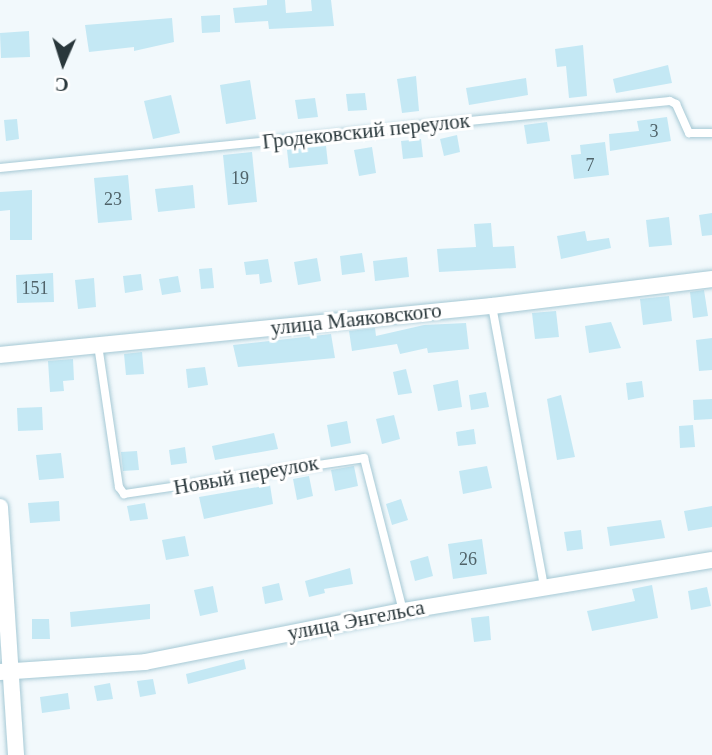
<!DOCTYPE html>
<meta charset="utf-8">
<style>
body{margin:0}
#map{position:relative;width:712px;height:755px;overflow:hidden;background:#f2f9fc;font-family:"Times New Roman",serif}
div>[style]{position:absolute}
.building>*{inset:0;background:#c4e8f4}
.roads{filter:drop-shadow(0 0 2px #a6c9d5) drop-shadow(0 0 2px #a6c9d5)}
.service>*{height:8px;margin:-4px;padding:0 4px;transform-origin:4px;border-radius:4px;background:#fff}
.minor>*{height:16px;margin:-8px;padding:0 8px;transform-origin:8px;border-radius:8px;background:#fff}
span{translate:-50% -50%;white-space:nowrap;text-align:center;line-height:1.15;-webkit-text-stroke:6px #fff;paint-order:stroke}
.number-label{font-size:18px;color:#506369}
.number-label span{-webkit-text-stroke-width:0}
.street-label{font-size:21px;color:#29373b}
.north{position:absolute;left:28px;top:28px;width:70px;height:70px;-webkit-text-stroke:5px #fff;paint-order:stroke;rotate:183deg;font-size:19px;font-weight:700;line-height:28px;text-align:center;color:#29373b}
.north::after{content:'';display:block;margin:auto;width:24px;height:32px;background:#29373b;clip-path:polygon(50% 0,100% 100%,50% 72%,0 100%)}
</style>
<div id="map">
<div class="building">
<i style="clip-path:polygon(267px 0,285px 0,286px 13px,312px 11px,311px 0,331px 0,334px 26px,269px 29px,268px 21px,235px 23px,233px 8px,267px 5px)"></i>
<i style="clip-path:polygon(220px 15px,220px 32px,202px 33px,201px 16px)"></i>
<i style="clip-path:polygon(172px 18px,174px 42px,134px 51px,134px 47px,89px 52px,85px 25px)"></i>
<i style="clip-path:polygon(29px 31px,30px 57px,1px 58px,0 33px)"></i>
<i style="clip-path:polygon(583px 45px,587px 96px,569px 98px,566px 66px,557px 67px,555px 49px)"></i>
<i style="clip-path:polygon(668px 65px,672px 83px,616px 93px,613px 79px)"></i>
<i style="clip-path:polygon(416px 76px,419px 111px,402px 113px,397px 79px)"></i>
<i style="clip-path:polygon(526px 78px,528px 95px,469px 105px,466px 88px)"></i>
<i style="clip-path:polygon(250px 80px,256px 119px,226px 124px,220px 85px)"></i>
<i style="clip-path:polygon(365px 93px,367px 110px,348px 111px,346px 94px)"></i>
<i style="clip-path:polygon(171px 95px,180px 133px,153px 139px,144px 101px)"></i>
<i style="clip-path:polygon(315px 98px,318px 117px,298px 119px,295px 100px)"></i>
<i style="clip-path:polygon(667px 117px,671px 141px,610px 151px,609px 134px,639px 131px,637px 121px)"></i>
<i style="clip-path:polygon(17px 119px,19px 139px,6px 141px,4px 120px)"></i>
<i style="clip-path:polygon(547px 122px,550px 141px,527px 144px,524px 125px)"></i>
<i style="clip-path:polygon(457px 135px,460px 152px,444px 156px,440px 139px)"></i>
<i style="clip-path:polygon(421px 139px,423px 157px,403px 159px,401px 141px)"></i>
<i style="clip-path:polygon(605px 142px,609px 175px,574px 179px,571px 155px,581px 154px,580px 145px)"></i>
<i style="clip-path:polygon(326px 146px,328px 164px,289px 168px,287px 150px)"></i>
<i style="clip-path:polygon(372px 147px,376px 173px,359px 176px,354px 150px)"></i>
<i style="clip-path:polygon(252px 152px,257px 202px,228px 205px,223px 155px)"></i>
<i style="clip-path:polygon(128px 175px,132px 220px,98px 223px,94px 178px)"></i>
<i style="clip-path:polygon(193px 185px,195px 208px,158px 212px,155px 189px)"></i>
<i style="clip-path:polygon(32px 190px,32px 240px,10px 240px,10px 210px,0 211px,0 192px)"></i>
<i style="clip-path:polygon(712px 213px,712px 235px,702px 236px,699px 215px)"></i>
<i style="clip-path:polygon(669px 217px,672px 245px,649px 247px,646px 220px)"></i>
<i style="clip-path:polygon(491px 223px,493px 247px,514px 246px,516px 268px,439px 272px,437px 249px,476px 247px,474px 224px)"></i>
<i style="clip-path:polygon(585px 231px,587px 241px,609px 238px,611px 248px,561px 259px,557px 236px)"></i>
<i style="clip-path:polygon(362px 253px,365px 272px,342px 275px,340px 256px)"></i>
<i style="clip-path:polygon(407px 257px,409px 277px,375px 281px,373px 261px)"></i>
<i style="clip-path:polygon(317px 258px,321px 281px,298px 285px,294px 262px)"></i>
<i style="clip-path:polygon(268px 259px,272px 282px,260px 284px,259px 274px,246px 275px,244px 262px)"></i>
<i style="clip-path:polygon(212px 268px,214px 288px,201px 289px,199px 269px)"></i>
<i style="clip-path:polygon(53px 273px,54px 302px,17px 303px,16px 275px)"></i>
<i style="clip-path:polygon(141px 274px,143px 290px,125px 293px,123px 276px)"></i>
<i style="clip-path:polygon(178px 276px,181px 292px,162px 295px,159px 279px)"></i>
<i style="clip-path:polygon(94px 278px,96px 307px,78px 309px,75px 280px)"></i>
<i style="clip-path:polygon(704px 290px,708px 316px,693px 318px,690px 292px)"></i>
<i style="clip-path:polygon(669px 296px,672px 321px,643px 325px,640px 299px)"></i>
<i style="clip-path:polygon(556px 311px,559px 337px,535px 339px,532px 313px)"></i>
<i style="clip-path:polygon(611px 322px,621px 348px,589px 353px,585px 326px)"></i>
<i style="clip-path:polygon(466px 323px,469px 349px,428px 353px,427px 348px,400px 354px,397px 344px,352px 351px,349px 331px,375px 328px,376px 336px,424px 325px)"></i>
<i style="clip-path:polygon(331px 334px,335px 358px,238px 367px,233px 345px)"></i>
<i style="clip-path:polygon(712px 338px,712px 370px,699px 371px,696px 340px)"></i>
<i style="clip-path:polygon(142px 352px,144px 374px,126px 375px,124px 354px)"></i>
<i style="clip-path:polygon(73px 359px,74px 380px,63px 381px,64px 391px,50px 392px,48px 361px)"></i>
<i style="clip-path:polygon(205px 367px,208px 385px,188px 388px,186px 369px)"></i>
<i style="clip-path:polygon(406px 369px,412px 393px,398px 395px,393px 372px)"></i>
<i style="clip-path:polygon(458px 380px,462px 407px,438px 411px,433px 385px)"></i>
<i style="clip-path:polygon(642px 381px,644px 397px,628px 400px,626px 383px)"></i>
<i style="clip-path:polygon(486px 392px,489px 407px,471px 410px,469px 395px)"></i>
<i style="clip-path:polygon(561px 395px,575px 457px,557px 460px,547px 399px)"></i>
<i style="clip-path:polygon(712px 399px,712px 419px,694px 420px,693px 400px)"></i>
<i style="clip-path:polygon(42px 407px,43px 430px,18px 431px,17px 408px)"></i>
<i style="clip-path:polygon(394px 415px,400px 439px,382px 444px,376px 419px)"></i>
<i style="clip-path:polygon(347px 421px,351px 443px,331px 447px,327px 425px)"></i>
<i style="clip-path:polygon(693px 425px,695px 447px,680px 448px,679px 426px)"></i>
<i style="clip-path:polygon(474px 429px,476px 444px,458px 446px,456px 432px)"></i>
<i style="clip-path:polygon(274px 433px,278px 449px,215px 460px,212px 446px)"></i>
<i style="clip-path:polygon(185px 447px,187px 463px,171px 465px,169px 450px)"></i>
<i style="clip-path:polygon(137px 451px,139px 470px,123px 471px,121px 452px)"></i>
<i style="clip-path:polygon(61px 453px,64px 478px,39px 480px,36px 455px)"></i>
<i style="clip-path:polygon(354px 466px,358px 486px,335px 491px,331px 470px)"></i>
<i style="clip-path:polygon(487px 466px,492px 488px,463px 494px,459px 471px)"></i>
<i style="clip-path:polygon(309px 476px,313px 496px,297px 500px,293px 479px)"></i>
<i style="clip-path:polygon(270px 485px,273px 504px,204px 519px,199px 497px)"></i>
<i style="clip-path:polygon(401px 499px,408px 520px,392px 525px,386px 504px)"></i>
<i style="clip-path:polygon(59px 501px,60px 521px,30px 523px,28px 503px)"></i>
<i style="clip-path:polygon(145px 503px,148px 519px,130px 521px,127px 506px)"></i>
<i style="clip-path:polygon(712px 506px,712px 527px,688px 531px,684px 511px)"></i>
<i style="clip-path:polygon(661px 520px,665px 538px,610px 546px,607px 527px)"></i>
<i style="clip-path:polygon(581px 530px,583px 549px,567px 551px,564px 532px)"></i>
<i style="clip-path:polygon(185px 536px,189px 556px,166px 560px,162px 540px)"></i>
<i style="clip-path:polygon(482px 539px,487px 574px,453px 579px,448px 544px)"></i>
<i style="clip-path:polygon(428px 556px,433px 576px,415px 581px,410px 561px)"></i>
<i style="clip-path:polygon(350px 568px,353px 584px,324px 589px,325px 593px,309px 597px,305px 581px)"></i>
<i style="clip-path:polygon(279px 583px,283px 600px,265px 604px,262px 587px)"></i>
<i style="clip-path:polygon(652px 585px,658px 618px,592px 631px,587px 611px,635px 601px,632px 589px)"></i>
<i style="clip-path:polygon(213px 586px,218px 612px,200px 616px,194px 590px)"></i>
<i style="clip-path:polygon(707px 587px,711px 606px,691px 610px,688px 591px)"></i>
<i style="clip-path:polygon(150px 604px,150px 619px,71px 627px,70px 612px)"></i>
<i style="clip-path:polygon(489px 616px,491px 640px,474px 642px,471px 618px)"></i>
<i style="clip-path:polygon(32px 619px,49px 619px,50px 639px,32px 639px)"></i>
<i style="clip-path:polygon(244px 659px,246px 669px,188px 684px,186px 674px)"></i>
<i style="clip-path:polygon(153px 679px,156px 694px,140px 697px,137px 681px)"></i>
<i style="clip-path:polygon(110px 683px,113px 699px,97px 701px,94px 686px)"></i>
<i style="clip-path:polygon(68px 693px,70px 709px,42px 713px,40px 697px)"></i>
</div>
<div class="roads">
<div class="service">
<i style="left:0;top:168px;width:673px;rotate:-5.71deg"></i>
<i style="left:670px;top:101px;width:7px;rotate:27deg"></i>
<i style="left:676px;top:104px;width:32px;rotate:66deg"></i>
<i style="left:689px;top:133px;width:23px"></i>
<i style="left:492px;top:306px;width:286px;rotate:79.5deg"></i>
<i style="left:98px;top:345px;width:144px;rotate:81.6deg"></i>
<i style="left:119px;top:487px;width:9px;rotate:54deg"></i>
<i style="left:124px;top:494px;width:243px;rotate:-8.5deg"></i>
<i style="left:364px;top:458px;width:158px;rotate:75.7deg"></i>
</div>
<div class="minor">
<i style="left:0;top:355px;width:494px;rotate:-5.7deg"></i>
<i style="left:492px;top:306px;width:222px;rotate:-7deg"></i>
<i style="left:0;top:507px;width:249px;rotate:86.3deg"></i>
<i style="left:0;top:672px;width:145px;rotate:-3.9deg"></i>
<i style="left:145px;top:662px;width:263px;rotate:-11.2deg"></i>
<i style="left:403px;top:611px;width:313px;rotate:-9.4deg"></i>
</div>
</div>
<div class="number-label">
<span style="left:654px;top:131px">3</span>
<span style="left:590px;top:165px">7</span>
<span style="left:240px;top:178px">19</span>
<span style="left:113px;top:199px">23</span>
<span style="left:35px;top:288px">151</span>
<span style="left:468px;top:559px">26</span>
</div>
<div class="street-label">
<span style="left:366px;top:131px;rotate:-6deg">Гродековский переулок</span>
<span style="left:356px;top:319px;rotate:-6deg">улица Маяковского</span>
<span style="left:246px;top:475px;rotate:-10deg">Новый переулок</span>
<span style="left:356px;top:620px;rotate:-11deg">улица Энгельса</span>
</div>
<div class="north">С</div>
</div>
